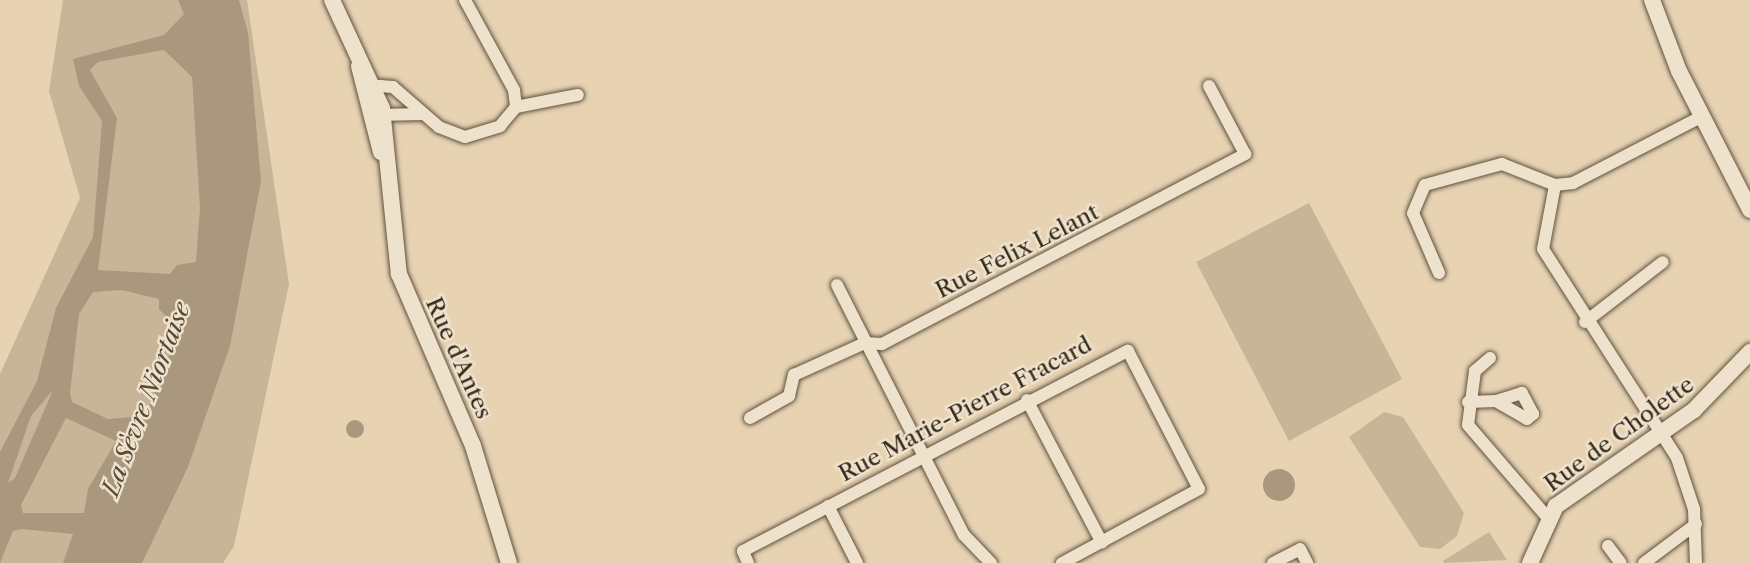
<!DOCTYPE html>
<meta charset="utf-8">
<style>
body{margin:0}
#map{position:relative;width:1750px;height:563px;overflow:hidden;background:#e7d2b2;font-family:"Libre Caslon Text",serif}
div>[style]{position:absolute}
.green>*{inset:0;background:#c8b598}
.water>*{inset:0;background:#a9987e}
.round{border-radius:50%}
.roads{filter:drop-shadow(0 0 2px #5f5240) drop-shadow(0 0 2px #5f5240)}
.street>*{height:12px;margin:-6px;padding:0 6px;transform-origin:6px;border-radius:6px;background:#efe2cd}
.secondary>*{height:16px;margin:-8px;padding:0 8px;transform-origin:8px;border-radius:8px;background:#efe2cd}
span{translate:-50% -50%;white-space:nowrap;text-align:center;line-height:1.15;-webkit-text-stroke:5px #efe2cd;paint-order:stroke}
.street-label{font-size:23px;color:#32281a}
.water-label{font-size:24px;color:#564a38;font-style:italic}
</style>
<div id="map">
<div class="green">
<i style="clip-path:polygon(63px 0,247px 0,289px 284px,234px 546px,223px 563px,0 563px,0 374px,80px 198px,49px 91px)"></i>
<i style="clip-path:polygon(1309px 203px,1402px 379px,1289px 441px,1196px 262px)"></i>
<i style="clip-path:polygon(1384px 412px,1403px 417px,1464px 513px,1457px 536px,1440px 549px,1420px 547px,1349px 437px)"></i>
<i style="clip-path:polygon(1489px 532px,1507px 560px,1444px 563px,1443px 561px)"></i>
</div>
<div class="water">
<i style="clip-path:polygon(evenodd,178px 0,239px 0,248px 33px,261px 181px,230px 346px,188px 467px,142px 563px,63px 563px,73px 534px,22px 529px,13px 531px,0 563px,0 452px,37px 381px,56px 308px,93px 237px,102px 121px,79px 86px,73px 59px,164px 35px,184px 14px,178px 0,164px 50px,192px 77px,200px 208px,196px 262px,177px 265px,170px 274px,98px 270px,117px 118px,90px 70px,98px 62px,164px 50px,178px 0,122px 290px,159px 299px,159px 309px,179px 330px,145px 416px,108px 419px,72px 402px,70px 393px,79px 314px,93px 292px,122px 290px,178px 0,53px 390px,15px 478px,8px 483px,31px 416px,53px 390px,178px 0,66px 418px,116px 441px,88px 489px,84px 513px,23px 513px,21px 505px,66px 418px)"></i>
<i class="round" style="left:346px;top:420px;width:18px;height:18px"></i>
<i class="round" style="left:1263px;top:469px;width:32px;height:32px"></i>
</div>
<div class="roads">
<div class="street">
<i style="left:465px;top:0;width:102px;rotate:61.4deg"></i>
<i style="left:514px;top:90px;width:17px;rotate:83deg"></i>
<i style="left:371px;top:95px;width:13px;rotate:-45deg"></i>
<i style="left:380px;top:86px;width:13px;rotate:4deg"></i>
<i style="left:393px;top:87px;width:61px;rotate:41deg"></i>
<i style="left:439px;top:127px;width:28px;rotate:21deg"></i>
<i style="left:465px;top:137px;width:37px;rotate:-17deg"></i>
<i style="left:500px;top:126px;width:25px;rotate:-50deg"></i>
<i style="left:516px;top:107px;width:63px;rotate:-11deg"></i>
<i style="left:377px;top:115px;width:46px;rotate:-1.2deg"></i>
<i style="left:1555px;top:185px;width:65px;rotate:100.6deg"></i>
<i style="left:1543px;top:249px;width:248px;rotate:57.3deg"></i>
<i style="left:1677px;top:458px;width:54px;rotate:71.6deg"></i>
<i style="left:1694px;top:509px;width:54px;rotate:87.9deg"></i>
<i style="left:1439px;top:273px;width:65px;rotate:-113.4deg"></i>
<i style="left:1413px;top:213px;width:30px;rotate:-67deg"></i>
<i style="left:1425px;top:185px;width:80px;rotate:-15.3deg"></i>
<i style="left:1502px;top:164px;width:57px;rotate:21.6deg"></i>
<i style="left:1555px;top:185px;width:18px;rotate:-6deg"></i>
<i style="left:1573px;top:183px;width:144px;rotate:-27.3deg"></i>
<i style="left:837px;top:285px;width:280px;rotate:63.1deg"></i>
<i style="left:964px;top:535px;width:39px;rotate:46deg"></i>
<i style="left:1585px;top:322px;width:98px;rotate:-37.6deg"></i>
<i style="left:1490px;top:358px;width:20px;rotate:139deg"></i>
<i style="left:1475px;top:371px;width:54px;rotate:97.4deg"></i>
<i style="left:1468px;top:425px;width:121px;rotate:49.3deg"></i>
<i style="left:1027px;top:400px;width:161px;rotate:62.3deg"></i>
<i style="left:1468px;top:402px;width:28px;rotate:-2deg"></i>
<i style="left:1496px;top:401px;width:36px;rotate:30deg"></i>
<i style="left:1527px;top:419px;width:8px;rotate:-40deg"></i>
<i style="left:1533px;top:414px;width:24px;rotate:-118deg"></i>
<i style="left:1522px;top:393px;width:27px;rotate:163deg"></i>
<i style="left:750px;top:418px;width:45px;rotate:-29.4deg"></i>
<i style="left:789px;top:396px;width:22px;rotate:-77deg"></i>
<i style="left:794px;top:375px;width:78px;rotate:-24.3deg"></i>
<i style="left:865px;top:343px;width:17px;rotate:3deg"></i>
<i style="left:882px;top:344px;width:410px;rotate:-27.6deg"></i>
<i style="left:1245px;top:154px;width:77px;rotate:-117.9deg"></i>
<i style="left:828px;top:506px;width:64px;rotate:63deg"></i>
<i style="left:1608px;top:546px;width:21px;rotate:53deg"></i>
<i style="left:748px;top:563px;width:13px;rotate:-113deg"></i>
<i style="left:743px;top:551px;width:434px;rotate:-27.5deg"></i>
<i style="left:1128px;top:351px;width:155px;rotate:62.8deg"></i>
<i style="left:1199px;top:489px;width:156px;rotate:151.6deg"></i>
<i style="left:1273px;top:563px;width:30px;rotate:-27deg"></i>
<i style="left:1300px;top:549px;width:16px;rotate:63deg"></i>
<i style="left:1644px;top:563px;width:65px;rotate:-36.9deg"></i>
</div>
<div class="secondary">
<i style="left:332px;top:0;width:119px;rotate:65.2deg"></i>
<i style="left:382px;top:108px;width:167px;rotate:84.2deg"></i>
<i style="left:399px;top:274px;width:187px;rotate:66.7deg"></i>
<i style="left:473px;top:446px;width:122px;rotate:72.9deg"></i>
<i style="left:1652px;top:0;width:76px;rotate:69.2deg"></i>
<i style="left:1679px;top:71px;width:156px;rotate:62.9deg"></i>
<i style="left:359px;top:66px;width:89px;rotate:75.7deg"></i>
<i style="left:1530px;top:563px;width:63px;rotate:-65.5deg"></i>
<i style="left:1556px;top:506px;width:168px;rotate:-34.8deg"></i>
<i style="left:1694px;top:410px;width:81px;rotate:-46deg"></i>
</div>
</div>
<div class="street-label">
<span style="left:1017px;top:251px;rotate:-27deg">Rue Felix Lelant</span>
<span style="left:459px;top:358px;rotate:66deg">Rue d'Antes</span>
<span style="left:965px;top:409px;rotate:-28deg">Rue Marie-Pierre Fracard</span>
<span style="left:1619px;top:434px;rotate:-36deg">Rue de Cholette</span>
</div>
<div class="water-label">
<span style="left:146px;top:399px;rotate:-69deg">La Sèvre Niortaise</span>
</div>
</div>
